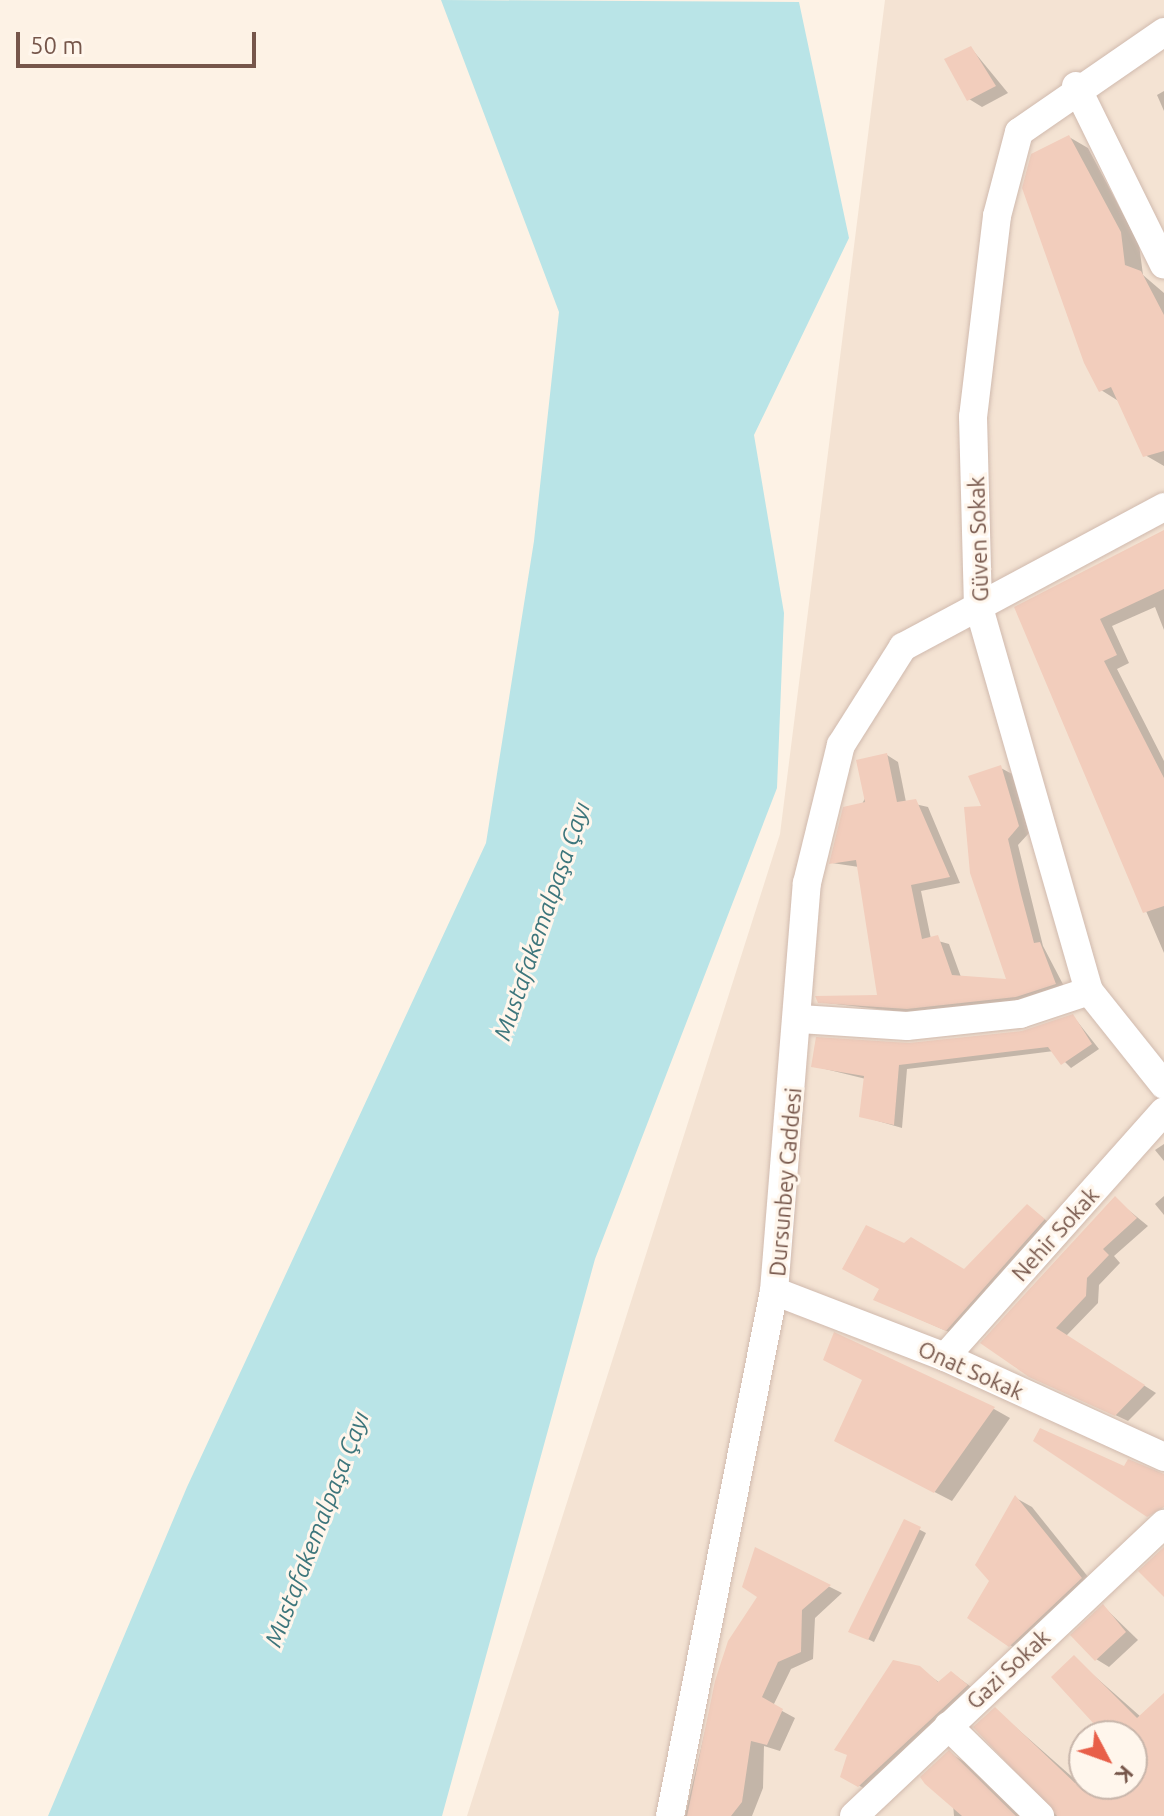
<!DOCTYPE html>
<meta charset="utf-8">
<style>
body{margin:0}
#map{position:relative;width:1164px;height:1816px;overflow:hidden;background:#fdf2e5;font-family:Ubuntu,sans-serif}
div>[style]{position:absolute}
.residential>*{inset:0;background:#f4e3d3}
.water>*{inset:0;background:#b9e4e7}
.shadow>*{inset:0;background:#0003}
.building>*{inset:0;background:#f2cdbc}
.roads{filter:drop-shadow(0 0 2px #d0baae) drop-shadow(0 0 2px #d0baae)}
.street>*{height:28px;margin:-14px;padding:0 14px;transform-origin:14px;border-radius:14px;background:#fff}
span{translate:-50% -50%;white-space:nowrap;text-align:center;line-height:1.15;-webkit-text-stroke:6px #fff6ec;paint-order:stroke}
.street-label{font-size:22px;color:#76564a}
.water-label{font-size:24px;color:#3d767c;font-style:italic}
.north{position:absolute;left:1068px;top:1720px;width:80px;height:80px;box-sizing:border-box;background:#fff6ec;border:2px solid #c8b6ab;border-radius:50%;rotate:131deg;font-size:22px;font-weight:700;line-height:32px;text-align:center;color:#76564a}
.north::after{content:'';display:block;margin:auto;width:28px;height:36px;background:#e85f49;clip-path:polygon(50% 0,100% 100%,50% 72%,0 100%)}
.scale{position:absolute;left:16px;top:32px;width:240px;height:36px;box-sizing:border-box;border:4px solid #76564a;border-top:0;padding-left:10px;font-size:24px;line-height:28px;white-space:nowrap;color:#76564a;-webkit-text-stroke:6px #fff6ec;paint-order:stroke}
</style>
<div id="map">
<div class="residential">
<i style="clip-path:polygon(evenodd,885px 0,1164px 0,1164px 1816px,467px 1816px,780px 834px,885px 0,1084px 1736px,1132px 1736px,1132px 1784px,1084px 1784px,1084px 1736px)"></i>
</div>
<div class="water">
<i style="clip-path:polygon(441px 0,799px 2px,849px 238px,754px 435px,784px 613px,777px 788px,595px 1259px,442px 1816px,48px 1816px,187px 1487px,486px 843px,534px 541px,559px 312px)"></i>
</div>
<div class="shadow">
<i style="clip-path:polygon(971px 48px,1008px 93px,982px 107px,969px 99px)"></i>
<i style="clip-path:polygon(1164px 91px,1164px 111px,1157px 95px)"></i>
<i style="clip-path:polygon(1069px 137px,1088px 148px,1139px 244px,1143px 275px,1164px 293px,1164px 466px,1145px 455px,1120px 402px,1101px 390px)"></i>
<i style="clip-path:polygon(1164px 535px,1164px 630px,1155px 607px,1112px 626px,1129px 663px,1117px 669px,1164px 761px,1164px 953px,1016px 608px)"></i>
<i style="clip-path:polygon(887px 755px,898px 762px,906px 802px,928px 807px,960px 883px,921px 891px,931px 939px,949px 944px,961px 977px,1009px 981px,983px 808px,1001px 768px,1012px 774px,1029px 833px,1018px 845px,1043px 946px,1066px 990px,1029px 1003px,919px 1014px,819px 1002px,879px 997px,859px 867px,832px 863px)"></i>
<i style="clip-path:polygon(1073px 1016px,1099px 1049px,1071px 1068px,1054px 1051px,907px 1069px,902px 1128px,861px 1116px,866px 1079px,813px 1066px,909px 1045px,1023px 1033px)"></i>
<i style="clip-path:polygon(1164px 1144px,1164px 1161px,1155px 1150px)"></i>
<i style="clip-path:polygon(1164px 1196px,1164px 1215px,1155px 1204px)"></i>
<i style="clip-path:polygon(1115px 1199px,1148px 1226px,1114px 1256px,1120px 1263px,1099px 1285px,1098px 1303px,1066px 1336px,1156px 1393px,1128px 1421px,1030px 1375px)"></i>
<i style="clip-path:polygon(1027px 1206px,1055px 1227px,958px 1336px,876px 1300px,904px 1245px,965px 1271px)"></i>
<i style="clip-path:polygon(994px 1409px,1010px 1418px,952px 1501px,853px 1450px)"></i>
<i style="clip-path:polygon(1016px 1498px,1032px 1507px,1097px 1588px,1026px 1655px,1010px 1645px)"></i>
<i style="clip-path:polygon(905px 1522px,926px 1533px,874px 1642px,857px 1634px)"></i>
<i style="clip-path:polygon(756px 1550px,842px 1593px,815px 1618px,813px 1659px,791px 1669px,773px 1706px,795px 1718px,780px 1751px,764px 1746px,763px 1788px,752px 1816px,685px 1816px,717px 1681px,760px 1596px)"></i>
<i style="clip-path:polygon(1104px 1607px,1138px 1640px,1109px 1667px,1096px 1659px)"></i>
<i style="clip-path:polygon(1074px 1658px,1141px 1717px,1164px 1696px,1164px 1816px,1054px 1816px,1054px 1804px,995px 1709px,1079px 1783px,1132px 1784px,1132px 1736px,1108px 1736px)"></i>
<i style="clip-path:polygon(919px 1668px,940px 1683px,952px 1673px,978px 1692px,870px 1792px,843px 1776px,849px 1756px)"></i>
<i style="clip-path:polygon(949px 1753px,965px 1762px,1020px 1816px,954px 1816px)"></i>
</div>
<div class="building">
<i style="clip-path:polygon(971px 46px,996px 86px,967px 101px,944px 59px)"></i>
<i style="clip-path:polygon(1069px 135px,1121px 232px,1125px 265px,1141px 271px,1164px 315px,1164px 451px,1143px 457px,1111px 387px,1099px 392px,1084px 363px,1022px 188px,1031px 154px)"></i>
<i style="clip-path:polygon(1164px 530px,1164px 589px,1100px 619px,1117px 655px,1104px 661px,1164px 778px,1164px 906px,1143px 913px,1014px 607px)"></i>
<i style="clip-path:polygon(887px 753px,897px 802px,916px 799px,950px 877px,911px 885px,922px 939px,938px 935px,952px 975px,1006px 979px,970px 873px,964px 807px,981px 806px,968px 776px,1001px 765px,1019px 826px,1008px 839px,1021px 894px,1034px 943px,1040px 942px,1056px 984px,1016px 997px,907px 1009px,818px 1003px,815px 996px,877px 995px,856px 860px,829px 864px,843px 807px,865px 802px,856px 760px)"></i>
<i style="clip-path:polygon(1073px 1014px,1092px 1044px,1061px 1065px,1048px 1047px,899px 1065px,894px 1125px,859px 1117px,864px 1076px,811px 1067px,816px 1037px,909px 1043px,1022px 1031px)"></i>
<i style="clip-path:polygon(1115px 1196px,1137px 1218px,1103px 1249px,1109px 1255px,1087px 1278px,1086px 1296px,1056px 1328px,1145px 1385px,1115px 1416px,1029px 1377px,980px 1343px)"></i>
<i style="clip-path:polygon(1027px 1204px,1045px 1219px,946px 1331px,873px 1300px,879px 1289px,842px 1269px,866px 1225px,904px 1243px,911px 1237px,964px 1269px)"></i>
<i style="clip-path:polygon(834px 1332px,995px 1407px,934px 1493px,834px 1441px,862px 1380px,823px 1360px)"></i>
<i style="clip-path:polygon(1040px 1428px,1124px 1466px,1128px 1459px,1164px 1474px,1164px 1507px,1147px 1517px,1033px 1441px)"></i>
<i style="clip-path:polygon(1015px 1495px,1082px 1578px,1009px 1647px,967px 1618px,989px 1581px,975px 1565px)"></i>
<i style="clip-path:polygon(904px 1519px,921px 1527px,868px 1640px,848px 1632px)"></i>
<i style="clip-path:polygon(755px 1547px,831px 1585px,802px 1610px,801px 1652px,778px 1662px,762px 1697px,783px 1709px,767px 1745px,751px 1741px,742px 1802px,731px 1816px,687px 1816px,715px 1681px,728px 1641px,757px 1597px,742px 1587px)"></i>
<i style="clip-path:polygon(1164px 1547px,1164px 1597px,1138px 1571px)"></i>
<i style="clip-path:polygon(1103px 1604px,1126px 1632px,1095px 1661px,1070px 1635px)"></i>
<i style="clip-path:polygon(1074px 1655px,1137px 1718px,1164px 1693px,1164px 1816px,1057px 1816px,973px 1727px,995px 1707px,1075px 1783px,1084px 1775px,1084px 1784px,1132px 1784px,1132px 1736px,1105px 1736px,1051px 1677px)"></i>
<i style="clip-path:polygon(893px 1660px,920px 1666px,938px 1682px,951px 1671px,968px 1685px,858px 1787px,840px 1777px,847px 1755px,834px 1750px)"></i>
<i style="clip-path:polygon(949px 1750px,1016px 1816px,962px 1816px,925px 1784px,920px 1777px)"></i>
</div>
<div class="roads">
<div class="street">
<i style="left:1164px;top:32px;width:176px;rotate:145.4deg"></i>
<i style="left:1019px;top:132px;width:87px;rotate:104.7deg"></i>
<i style="left:997px;top:216px;width:202px;rotate:96.8deg"></i>
<i style="left:973px;top:417px;width:187px;rotate:88.5deg"></i>
<i style="left:978px;top:604px;width:403px;rotate:74deg"></i>
<i style="left:1089px;top:991px;width:120px;rotate:51.4deg"></i>
<i style="left:1076px;top:86px;width:199px;rotate:63.8deg"></i>
<i style="left:800px;top:1019px;width:107px;rotate:3.7deg"></i>
<i style="left:907px;top:1026px;width:114px;rotate:-6.1deg"></i>
<i style="left:1020px;top:1014px;width:73px;rotate:-18.4deg"></i>
<i style="left:774px;top:1291px;width:183px;rotate:21.1deg"></i>
<i style="left:945px;top:1357px;width:241px;rotate:24.5deg"></i>
<i style="left:945px;top:1357px;width:329px;rotate:-48.3deg"></i>
<i style="left:948px;top:1726px;width:129px;rotate:44.4deg"></i>
<i style="left:670px;top:1816px;width:535px;rotate:-78.8deg"></i>
<i style="left:774px;top:1291px;width:409px;rotate:-85.4deg"></i>
<i style="left:807px;top:883px;width:142px;rotate:-76.2deg"></i>
<i style="left:841px;top:745px;width:116px;rotate:-57.7deg"></i>
<i style="left:903px;top:647px;width:296px;rotate:-28.2deg"></i>
<i style="left:854px;top:1816px;width:426px;rotate:-43.3deg"></i>
</div>
</div>
<div class="street-label">
<span style="left:978px;top:539px;rotate:-92deg">Güven Sokak</span>
<span style="left:785px;top:1182px;rotate:-85deg">Dursunbey Caddesi</span>
<span style="left:1055px;top:1234px;rotate:-48deg">Nehir Sokak</span>
<span style="left:971px;top:1370px;rotate:24deg">Onat Sokak</span>
<span style="left:1008px;top:1669px;rotate:-43deg">Gazi Sokak</span>
</div>
<div class="water-label">
<span style="left:542px;top:921px;rotate:-71deg">Mustafakemalpaşa Çayı</span>
<span style="left:317px;top:1529px;rotate:-69deg">Mustafakemalpaşa Çayı</span>
</div>
<div class="north">K</div>
<div class="scale">50 m</div>
</div>
